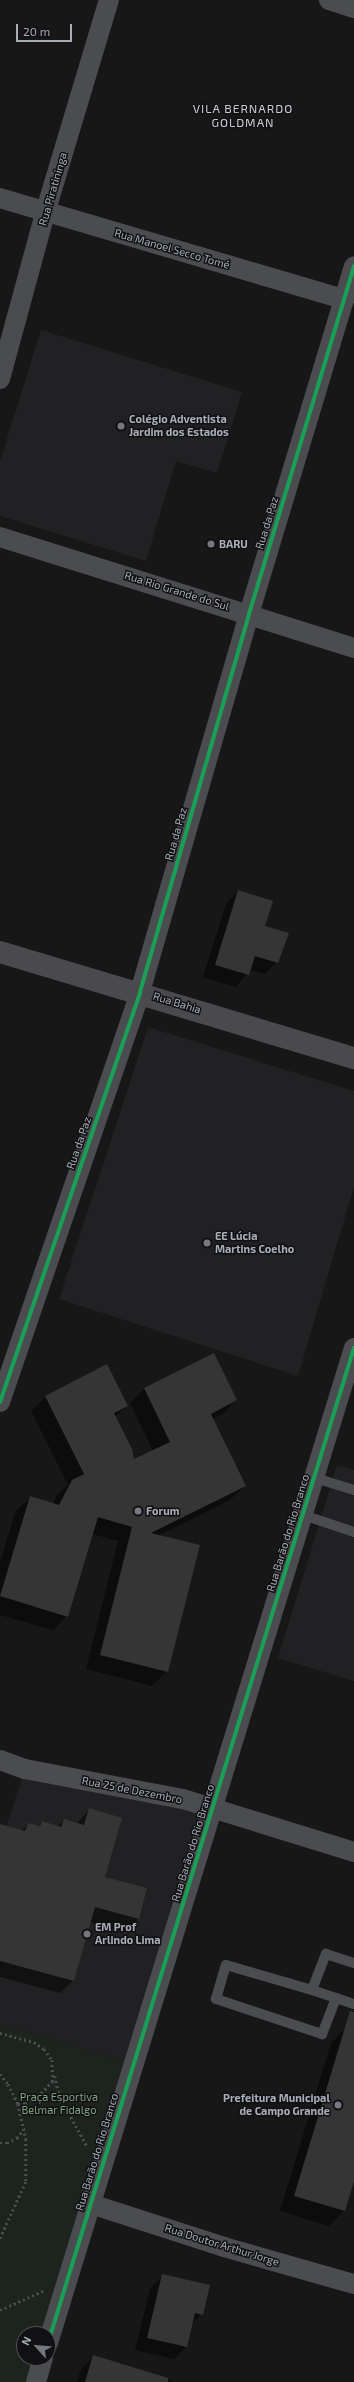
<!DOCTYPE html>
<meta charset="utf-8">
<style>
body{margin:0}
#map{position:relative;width:354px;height:2382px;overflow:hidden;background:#171717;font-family:"Exo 2",sans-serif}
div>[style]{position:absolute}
.built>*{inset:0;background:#212123}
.green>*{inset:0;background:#1d241e}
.shadow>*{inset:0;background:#0007}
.building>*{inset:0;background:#353536}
.path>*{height:2.5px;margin-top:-1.25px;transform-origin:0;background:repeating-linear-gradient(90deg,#4d4e52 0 2px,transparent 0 5px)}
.lane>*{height:10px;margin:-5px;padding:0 5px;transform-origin:5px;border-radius:5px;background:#4b4c50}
.street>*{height:20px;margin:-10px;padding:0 10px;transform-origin:10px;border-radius:10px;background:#4b4c50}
.secondary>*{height:22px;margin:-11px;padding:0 11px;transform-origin:11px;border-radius:11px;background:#4a4a4e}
.cycleway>*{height:4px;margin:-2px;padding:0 2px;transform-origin:2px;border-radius:2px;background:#1a9f57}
.dots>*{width:11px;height:11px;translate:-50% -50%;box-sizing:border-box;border:2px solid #111113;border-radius:50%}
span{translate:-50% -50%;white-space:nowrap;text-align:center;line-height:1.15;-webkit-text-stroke:3px #111113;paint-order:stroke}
.street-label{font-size:11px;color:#a8adb8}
.poi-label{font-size:11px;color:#a8adb8;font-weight:700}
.left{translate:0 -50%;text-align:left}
.right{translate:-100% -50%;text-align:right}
.park-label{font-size:11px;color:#7fa381}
.neighbourhood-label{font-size:12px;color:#c9ccd4;letter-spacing:1px}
.north{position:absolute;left:16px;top:2326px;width:40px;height:40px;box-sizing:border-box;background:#111113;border:1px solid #4d4f55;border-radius:50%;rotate:297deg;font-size:11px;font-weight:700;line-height:16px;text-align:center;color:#a8adb8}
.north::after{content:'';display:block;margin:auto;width:14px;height:18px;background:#757880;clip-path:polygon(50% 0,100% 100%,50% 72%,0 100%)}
.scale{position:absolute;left:16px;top:24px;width:56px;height:18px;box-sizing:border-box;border:2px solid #a8adb8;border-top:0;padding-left:5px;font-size:12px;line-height:14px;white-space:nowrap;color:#a8adb8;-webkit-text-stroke:3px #111113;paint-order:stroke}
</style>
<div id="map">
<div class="built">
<i style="clip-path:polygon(41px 330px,242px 392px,217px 473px,176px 461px,146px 561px,0 516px,0 461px)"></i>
<i style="clip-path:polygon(148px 1027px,354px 1091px,354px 1187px,298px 1376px,59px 1299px)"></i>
<i style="clip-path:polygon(337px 1465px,354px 1470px,354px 1681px,278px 1658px)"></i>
<i style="clip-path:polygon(25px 1769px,213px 1809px,134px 2064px,0 2024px,0 1845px)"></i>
</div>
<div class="green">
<i style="clip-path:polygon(0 2024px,134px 2064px,48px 2334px,24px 2334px,24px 2358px,43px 2358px,36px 2382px,0 2382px)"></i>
</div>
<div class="shadow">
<i style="clip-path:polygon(238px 891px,264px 926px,277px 962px,265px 974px,250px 970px,236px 987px,203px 977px,226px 904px)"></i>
<i style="clip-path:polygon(214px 1354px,236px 1400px,222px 1415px,212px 1419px,245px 1486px,230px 1500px,158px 1536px,167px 1671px,152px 1686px,86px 1669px,118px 1541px,92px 1534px,67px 1616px,53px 1630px,0 1615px,0 1563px,15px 1512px,30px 1498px,53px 1504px,57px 1495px,68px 1485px,31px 1411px,45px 1397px,107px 1365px,127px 1405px,115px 1417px,134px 1461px,153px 1451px,130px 1403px,144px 1389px)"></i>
<i style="clip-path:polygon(90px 1809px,104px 1877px,146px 1889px,138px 1919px,125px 1932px,90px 1922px,73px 1981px,60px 1993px,0 1977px,0 1826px,21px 1831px,28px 1824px,38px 1827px,42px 1822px,57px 1827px,64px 1820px,76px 1824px)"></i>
<i style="clip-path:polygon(346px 2028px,354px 2030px,354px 2177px,344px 2211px,329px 2226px,280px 2211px,331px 2043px)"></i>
<i style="clip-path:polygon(162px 2276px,202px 2314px,191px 2324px,186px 2347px,174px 2359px,135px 2350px,150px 2288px)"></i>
<i style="clip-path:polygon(93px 2357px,173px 2382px,77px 2382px,81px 2369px)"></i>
</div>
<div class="building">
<i style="clip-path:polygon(238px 890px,273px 901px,265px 926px,289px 933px,278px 963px,255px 956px,249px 975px,215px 965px)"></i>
<i style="clip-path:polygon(214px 1353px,237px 1400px,211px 1414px,246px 1486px,151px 1533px,200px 1545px,168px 1672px,100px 1655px,132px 1527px,98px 1517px,68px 1617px,0 1596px,30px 1496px,59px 1505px,72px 1480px,84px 1474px,45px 1396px,107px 1364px,128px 1406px,114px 1413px,132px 1449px,134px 1459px,170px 1442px,144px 1388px)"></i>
<i style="clip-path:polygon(89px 1808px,122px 1818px,105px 1877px,147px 1888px,139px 1919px,95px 1907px,74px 1981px,0 1961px,0 1824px,25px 1831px,28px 1823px,40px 1826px,42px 1821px,61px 1827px,64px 1819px,84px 1825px)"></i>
<i style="clip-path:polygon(350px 2011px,354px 2012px,354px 2181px,345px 2211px,294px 2196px)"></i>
<i style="clip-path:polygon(162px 2274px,210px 2285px,203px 2315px,195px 2313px,187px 2347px,147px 2338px)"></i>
<i style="clip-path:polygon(93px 2355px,168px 2378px,168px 2382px,85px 2382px)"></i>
</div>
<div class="path">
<i style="left:0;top:2033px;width:35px;rotate:15deg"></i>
<i style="left:34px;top:2042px;width:12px;rotate:35deg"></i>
<i style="left:44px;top:2049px;width:14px;rotate:54deg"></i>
<i style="left:52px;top:2060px;width:21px;rotate:87deg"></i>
<i style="left:53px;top:2081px;width:19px;rotate:133deg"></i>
<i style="left:40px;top:2095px;width:17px;rotate:149deg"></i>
<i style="left:25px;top:2104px;width:7px;rotate:180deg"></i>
<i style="left:0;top:2074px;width:13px;rotate:51deg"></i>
<i style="left:8px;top:2084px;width:22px;rotate:63deg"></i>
<i style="left:18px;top:2104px;width:36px;rotate:77deg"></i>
<i style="left:26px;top:2139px;width:43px;rotate:90deg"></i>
<i style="left:26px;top:2182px;width:63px;rotate:114.5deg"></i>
<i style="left:55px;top:2076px;width:19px;rotate:78deg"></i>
<i style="left:59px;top:2095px;width:60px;rotate:61.3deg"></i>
<i style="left:0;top:2143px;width:7px"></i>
<i style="left:7px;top:2143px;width:11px;rotate:-27deg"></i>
<i style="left:17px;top:2138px;width:11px;rotate:-52deg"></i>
<i style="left:0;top:2310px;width:49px;rotate:-24deg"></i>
</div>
<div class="lane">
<i style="left:315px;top:1478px;width:41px;rotate:17.1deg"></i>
<i style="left:303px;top:1515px;width:54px;rotate:18.4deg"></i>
<i style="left:312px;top:1990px;width:39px;rotate:-69deg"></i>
<i style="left:326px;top:1954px;width:29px;rotate:18deg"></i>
<i style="left:336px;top:1998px;width:39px;rotate:111deg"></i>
<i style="left:322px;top:2034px;width:112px;rotate:-161.7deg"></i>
<i style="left:216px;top:1999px;width:35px;rotate:-74deg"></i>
<i style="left:226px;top:1965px;width:90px;rotate:16.2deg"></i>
<i style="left:312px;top:1990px;width:44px;rotate:18.4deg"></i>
</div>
<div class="street">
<i style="left:329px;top:0;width:26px;rotate:18deg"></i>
<i style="left:0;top:198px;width:359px;rotate:16.4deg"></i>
<i style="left:0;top:379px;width:172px;rotate:-74.8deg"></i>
<i style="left:45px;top:213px;width:222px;rotate:-73.3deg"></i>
<i style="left:0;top:537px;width:371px;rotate:17.4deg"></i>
<i style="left:0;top:1402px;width:433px;rotate:-71.1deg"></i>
<i style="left:140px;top:992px;width:393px;rotate:-73.9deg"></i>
<i style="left:249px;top:614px;width:363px;rotate:-73.2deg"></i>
<i style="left:0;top:1760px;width:27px;rotate:20deg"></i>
<i style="left:25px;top:1769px;width:161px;rotate:10.8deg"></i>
<i style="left:183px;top:1799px;width:179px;rotate:17.2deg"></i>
<i style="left:91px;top:2204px;width:140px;rotate:17.9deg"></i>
<i style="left:224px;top:2247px;width:135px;rotate:15.9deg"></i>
<i style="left:48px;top:2343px;width:1041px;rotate:-72.91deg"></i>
<i style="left:36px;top:2382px;width:25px;rotate:-74deg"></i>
</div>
<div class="secondary">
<i style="left:0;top:952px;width:370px;rotate:16.7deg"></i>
</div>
<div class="cycleway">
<i style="left:0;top:1402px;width:433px;rotate:-71.1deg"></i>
<i style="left:140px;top:992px;width:393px;rotate:-73.9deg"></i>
<i style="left:249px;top:614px;width:363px;rotate:-73.2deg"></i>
<i style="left:48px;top:2343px;width:1041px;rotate:-72.91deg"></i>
</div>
<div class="dots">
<i style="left:121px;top:426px;background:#757880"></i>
<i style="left:211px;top:544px;background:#757880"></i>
<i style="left:207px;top:1243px;background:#757880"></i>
<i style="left:138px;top:1511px;background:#757880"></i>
<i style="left:87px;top:1934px;background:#757880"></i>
<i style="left:338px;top:2105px;background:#757880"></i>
</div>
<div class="street-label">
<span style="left:53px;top:189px;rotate:-74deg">Rua Piratininga</span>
<span style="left:172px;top:249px;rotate:16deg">Rua Manoel Secco Tomé</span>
<span style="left:267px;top:523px;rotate:-73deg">Rua da Paz</span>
<span style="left:177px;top:591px;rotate:17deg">Rua Rio Grande do Sul</span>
<span style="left:176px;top:834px;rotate:-74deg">Rua da Paz</span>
<span style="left:177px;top:1003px;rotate:17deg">Rua Bahia</span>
<span style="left:79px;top:1143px;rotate:-71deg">Rua da Paz</span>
<span style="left:288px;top:1533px;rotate:-73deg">Rua Barão do Rio Branco</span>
<span style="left:132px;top:1790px;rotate:11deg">Rua 25 de Dezembro</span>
<span style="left:193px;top:1843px;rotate:-73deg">Rua Barão do Rio Branco</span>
<span style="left:97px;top:2152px;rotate:-73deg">Rua Barão do Rio Branco</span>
<span style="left:222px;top:2245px;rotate:17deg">Rua Doutor Arthur Jorge</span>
</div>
<div class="poi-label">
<span class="left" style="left:129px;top:426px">Colégio Adventista<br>Jardim dos Estados</span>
<span class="left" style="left:219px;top:544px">BARU</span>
<span class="left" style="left:215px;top:1243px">EE Lúcia<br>Martins Coelho</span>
<span class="left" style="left:146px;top:1511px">Forum</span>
<span class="left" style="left:95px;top:1934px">EM Prof<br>Arlindo Lima</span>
<span class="right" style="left:330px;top:2105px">Prefeitura Municipal<br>de Campo Grande</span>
</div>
<div class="park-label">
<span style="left:59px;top:2104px">Praça Esportiva<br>Belmar Fidalgo</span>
</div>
<div class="neighbourhood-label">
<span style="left:243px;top:116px">VILA BERNARDO<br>GOLDMAN</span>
</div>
<div class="north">N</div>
<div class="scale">20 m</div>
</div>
